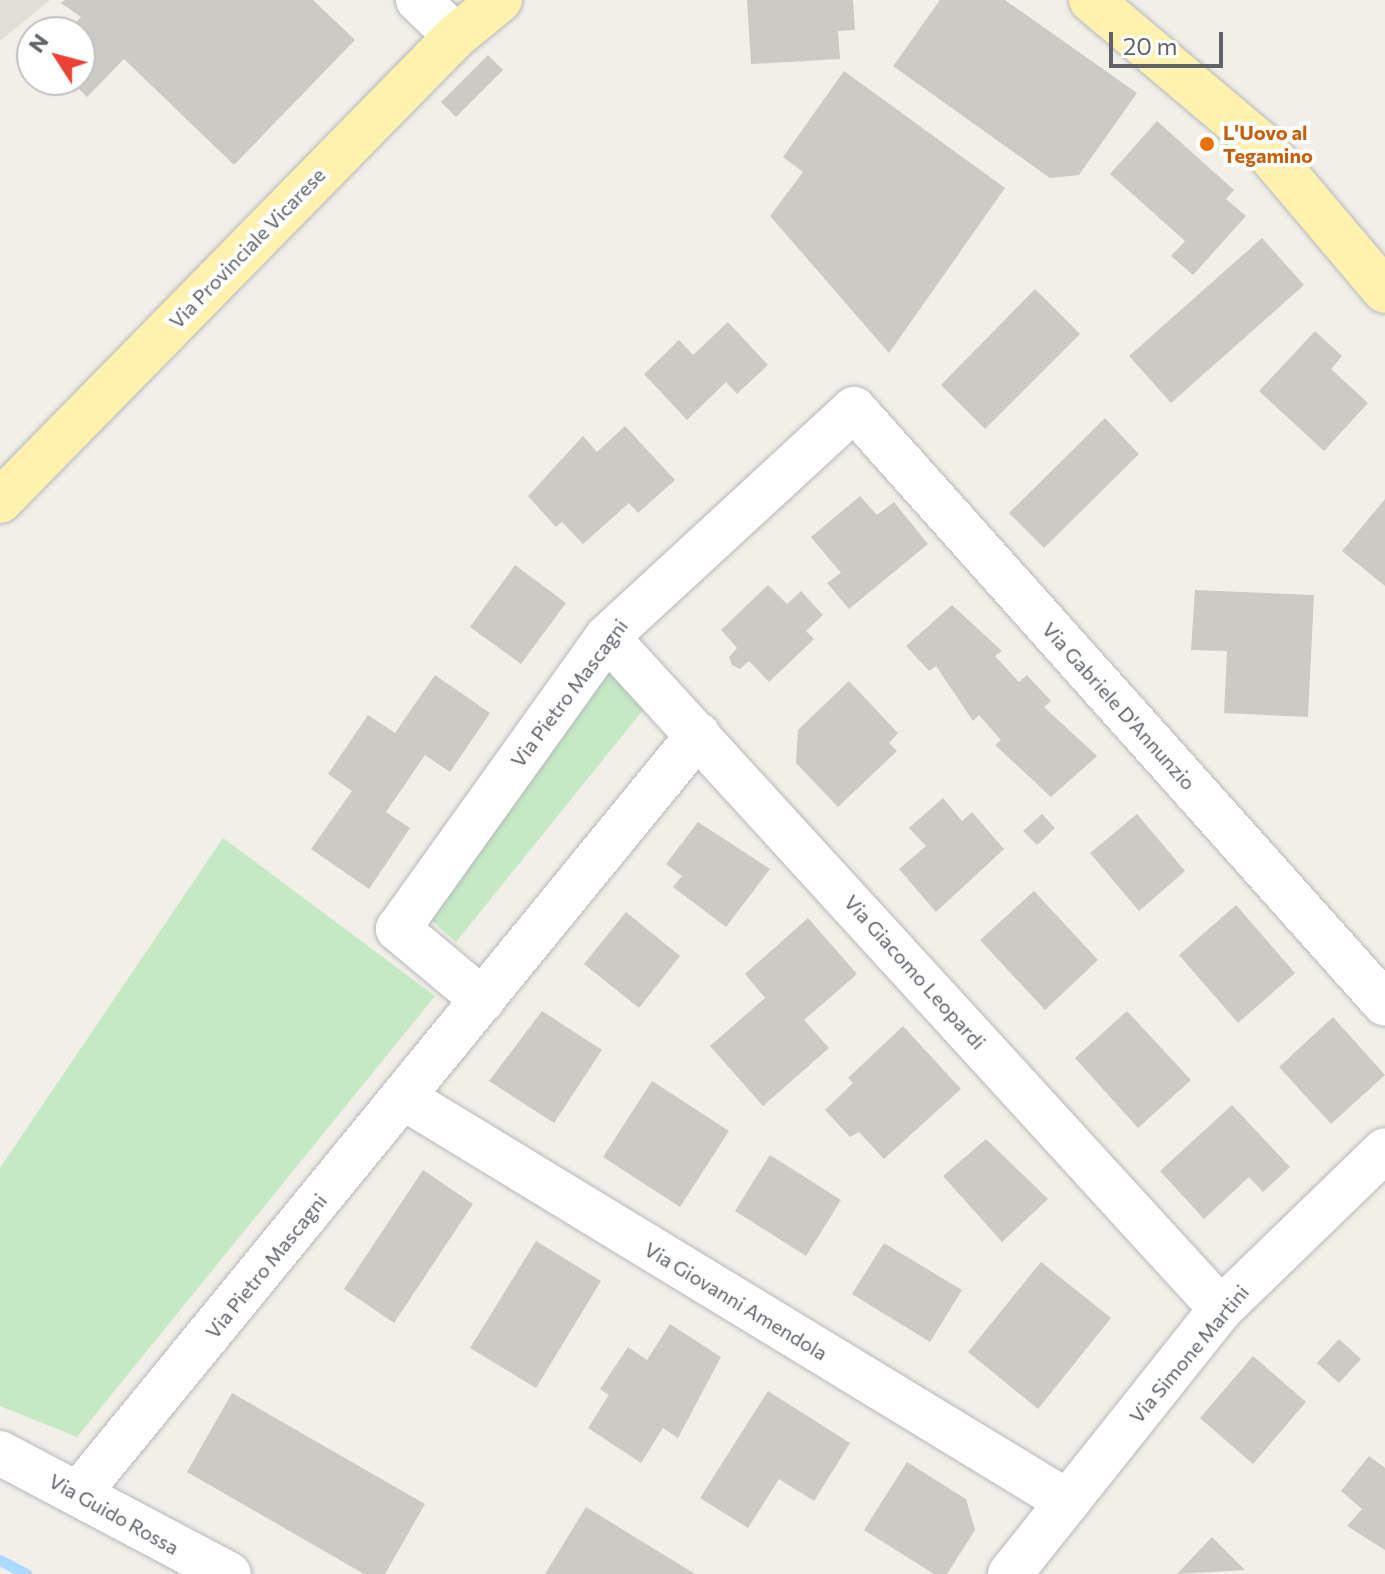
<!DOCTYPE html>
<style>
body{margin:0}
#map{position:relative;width:1385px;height:1574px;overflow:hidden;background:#f1efe8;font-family:Commissioner,sans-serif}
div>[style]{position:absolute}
.education>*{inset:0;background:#e1ded6}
.green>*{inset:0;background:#c5e8c5}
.stream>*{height:11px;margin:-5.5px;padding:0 5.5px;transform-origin:5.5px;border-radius:5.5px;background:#aadaff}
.building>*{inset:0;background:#cccac5}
.roads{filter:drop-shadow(0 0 2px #b5b8bc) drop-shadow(0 0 2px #b5b8bc)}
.minor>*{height:44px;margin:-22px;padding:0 22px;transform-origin:22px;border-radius:22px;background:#fff}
.major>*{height:44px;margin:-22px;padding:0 22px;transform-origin:22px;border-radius:22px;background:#fff2af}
.dots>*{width:22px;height:22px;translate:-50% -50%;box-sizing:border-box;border:4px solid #fff;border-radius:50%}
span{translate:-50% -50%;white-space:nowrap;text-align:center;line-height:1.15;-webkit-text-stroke:8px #fff;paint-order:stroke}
.food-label{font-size:20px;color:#c56008;font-weight:700}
.left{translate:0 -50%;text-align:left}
.street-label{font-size:20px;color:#5f6368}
.north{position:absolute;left:16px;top:16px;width:80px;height:80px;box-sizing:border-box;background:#fff;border:2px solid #bfc1c3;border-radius:50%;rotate:306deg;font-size:22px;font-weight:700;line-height:32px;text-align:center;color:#5f6368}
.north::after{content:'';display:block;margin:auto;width:28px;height:36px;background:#ea4335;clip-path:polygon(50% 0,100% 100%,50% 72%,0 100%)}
.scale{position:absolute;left:1109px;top:32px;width:114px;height:36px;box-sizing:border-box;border:4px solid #5f6368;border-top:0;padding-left:10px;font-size:24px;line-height:28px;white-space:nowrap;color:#5f6368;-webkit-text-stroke:6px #fff;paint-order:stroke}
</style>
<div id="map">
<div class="education">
<i style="clip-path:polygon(0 0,50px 0,0 41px)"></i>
</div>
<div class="green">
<i style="clip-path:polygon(605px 667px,647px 705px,456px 942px,429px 918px)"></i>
<i style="clip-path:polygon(223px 838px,435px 996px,77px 1437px,0 1406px,0 1168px)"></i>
</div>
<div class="stream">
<i style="left:0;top:1560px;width:30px;rotate:28deg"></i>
</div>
<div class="building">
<i style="clip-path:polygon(65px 0,313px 0,355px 40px,234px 165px,124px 59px,87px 97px,70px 80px,80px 80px,80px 32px,67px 32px,81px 17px,61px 3px)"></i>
<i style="clip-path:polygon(747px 0,853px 0,855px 30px,838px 31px,840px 59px,751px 64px)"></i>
<i style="clip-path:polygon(940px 0,1005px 0,1137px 93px,1079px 175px,1050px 178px,893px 66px)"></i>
<i style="clip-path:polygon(488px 55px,503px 70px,456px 117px,441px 102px)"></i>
<i style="clip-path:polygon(844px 71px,1005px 188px,889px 353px,770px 216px,803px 172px,783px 157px)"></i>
<i style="clip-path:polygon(1157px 121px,1234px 190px,1226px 199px,1246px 216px,1193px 275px,1171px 256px,1185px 241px,1110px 174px)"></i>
<i style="clip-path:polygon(1262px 238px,1304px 285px,1171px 403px,1129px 356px)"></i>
<i style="clip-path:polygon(1035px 289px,1080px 334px,985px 429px,941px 385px)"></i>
<i style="clip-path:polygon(728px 322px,768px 365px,737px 394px,726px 382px,687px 420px,644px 374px,679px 340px,693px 355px)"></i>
<i style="clip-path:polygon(1315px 331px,1342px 356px,1331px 369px,1368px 403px,1324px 451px,1259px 391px)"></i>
<i style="clip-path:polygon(1105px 418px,1139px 454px,1044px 548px,1009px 513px)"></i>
<i style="clip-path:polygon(625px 426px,675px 480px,638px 513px,629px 503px,583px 544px,562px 522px,556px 527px,528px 496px,583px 436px,597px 452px)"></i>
<i style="clip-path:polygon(860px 496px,877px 515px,894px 502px,928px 544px,849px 609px,827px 583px,841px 573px,811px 537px)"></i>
<i style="clip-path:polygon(1385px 499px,1385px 586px,1342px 551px)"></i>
<i style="clip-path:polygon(515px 565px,566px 603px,521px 664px,470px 627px)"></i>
<i style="clip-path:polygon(768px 585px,787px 604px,801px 591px,823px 615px,806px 631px,814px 639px,769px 682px,749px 661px,740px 669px,732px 665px,729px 657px,737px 648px,721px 630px)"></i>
<i style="clip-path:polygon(1195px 590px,1314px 595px,1308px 717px,1224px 713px,1227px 651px,1191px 650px)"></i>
<i style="clip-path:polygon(952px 605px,1002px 651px,995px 656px,1019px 682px,1027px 675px,1051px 701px,1044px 707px,1097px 756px,1051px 797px,995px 745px,1001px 740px,979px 715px,973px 721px,936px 666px,929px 671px,906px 646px)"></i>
<i style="clip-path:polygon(435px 675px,490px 713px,450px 772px,425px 755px,386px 812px,410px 828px,369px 889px,311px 849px,352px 791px,328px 774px,368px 715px,395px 733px)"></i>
<i style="clip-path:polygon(849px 681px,898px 733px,889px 743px,897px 751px,838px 807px,796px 763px,798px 730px)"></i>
<i style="clip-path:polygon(943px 798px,962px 821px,972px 812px,1004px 849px,936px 912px,899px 869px,926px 846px,909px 828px)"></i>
<i style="clip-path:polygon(1042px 814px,1055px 828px,1037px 845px,1023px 831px)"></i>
<i style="clip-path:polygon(1137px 814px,1185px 871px,1139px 911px,1090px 853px)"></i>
<i style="clip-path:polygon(698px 822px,770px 869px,726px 927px,673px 887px,682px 876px,666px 864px)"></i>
<i style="clip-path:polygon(1034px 891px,1098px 960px,1045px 1010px,980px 940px)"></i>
<i style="clip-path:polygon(1236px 905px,1295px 973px,1238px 1023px,1179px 955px)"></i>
<i style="clip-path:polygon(626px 912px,680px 956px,639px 1008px,584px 964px)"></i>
<i style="clip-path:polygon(808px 918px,857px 974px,804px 1020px,829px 1048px,763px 1106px,710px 1046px,765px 998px,745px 974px)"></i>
<i style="clip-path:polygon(542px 1011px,602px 1050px,554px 1123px,489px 1081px)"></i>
<i style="clip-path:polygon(1127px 1011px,1191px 1080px,1138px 1128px,1075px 1058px)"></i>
<i style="clip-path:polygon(1333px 1017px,1385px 1075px,1331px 1124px,1279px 1067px)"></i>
<i style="clip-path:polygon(903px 1026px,961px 1089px,884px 1159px,859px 1132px,850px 1137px,825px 1110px,853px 1083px,848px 1078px)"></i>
<i style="clip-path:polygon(652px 1081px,729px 1131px,680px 1207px,603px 1157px)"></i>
<i style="clip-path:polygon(1232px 1105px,1290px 1167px,1263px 1192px,1249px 1177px,1204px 1219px,1160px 1171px)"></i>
<i style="clip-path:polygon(986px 1139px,1048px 1199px,1002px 1242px,943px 1176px)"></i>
<i style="clip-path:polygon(770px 1155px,841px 1200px,806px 1256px,735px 1211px)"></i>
<i style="clip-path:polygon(423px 1170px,473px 1204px,394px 1323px,344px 1289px)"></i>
<i style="clip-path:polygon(536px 1241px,601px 1281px,536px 1388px,470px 1348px)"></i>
<i style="clip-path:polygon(884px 1243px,962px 1290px,930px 1342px,852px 1294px)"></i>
<i style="clip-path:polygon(1041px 1262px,1111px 1318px,1038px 1409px,968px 1352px)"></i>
<i style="clip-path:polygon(670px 1324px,721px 1357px,678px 1438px,663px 1428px,641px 1463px,588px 1428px,609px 1395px,600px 1389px,628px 1347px,647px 1360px)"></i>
<i style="clip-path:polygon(1339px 1339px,1361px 1359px,1339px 1383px,1317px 1363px)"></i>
<i style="clip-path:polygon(1253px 1356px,1306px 1402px,1253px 1464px,1200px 1418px)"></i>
<i style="clip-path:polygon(768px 1391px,850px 1443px,814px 1501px,779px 1479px,748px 1528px,700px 1498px)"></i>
<i style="clip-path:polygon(232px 1393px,425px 1504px,385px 1574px,364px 1574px,187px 1472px)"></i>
<i style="clip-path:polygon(1369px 1456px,1385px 1468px,1385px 1550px,1347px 1526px,1362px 1509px,1341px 1491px)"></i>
<i style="clip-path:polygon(907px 1462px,966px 1499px,975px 1530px,947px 1574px,934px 1574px,864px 1530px)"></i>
<i style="clip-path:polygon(586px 1507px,695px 1574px,545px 1574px)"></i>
<i style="clip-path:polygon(1212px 1537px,1245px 1570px,1177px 1574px)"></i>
</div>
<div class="roads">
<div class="minor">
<i style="left:418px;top:0;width:52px;rotate:43.5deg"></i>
<i style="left:607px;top:637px;width:910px;rotate:47.58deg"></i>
<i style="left:483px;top:1000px;width:111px;rotate:-140.1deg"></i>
<i style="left:398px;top:929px;width:359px;rotate:-54.4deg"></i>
<i style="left:607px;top:637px;width:336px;rotate:-42.7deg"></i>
<i style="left:854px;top:409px;width:797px;rotate:48.25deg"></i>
<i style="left:404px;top:1098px;width:777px;rotate:31.32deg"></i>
<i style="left:0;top:1453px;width:259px;rotate:27.9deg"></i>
<i style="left:79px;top:1493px;width:979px;rotate:-50.76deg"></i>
<i style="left:1010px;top:1574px;width:339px;rotate:-51.5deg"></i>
<i style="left:1221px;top:1309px;width:228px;rotate:-44.1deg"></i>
</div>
<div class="major">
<i style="left:1091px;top:0;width:220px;rotate:40.2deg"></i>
<i style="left:1259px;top:142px;width:195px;rotate:49.8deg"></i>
<i style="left:0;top:501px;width:651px;rotate:-45.56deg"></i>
<i style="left:456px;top:36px;width:57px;rotate:-39.3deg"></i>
</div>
</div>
<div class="dots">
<i style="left:1207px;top:144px;background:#e8710a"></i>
</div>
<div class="food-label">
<span class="left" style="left:1223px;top:144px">L'Uovo al<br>Tegamino</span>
</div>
<div class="street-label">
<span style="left:247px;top:248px;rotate:-46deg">Via Provinciale Vicarese</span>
<span style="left:569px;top:693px;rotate:-53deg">Via Pietro Mascagni</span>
<span style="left:1119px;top:706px;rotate:48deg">Via Gabriele D'Annunzio</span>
<span style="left:915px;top:972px;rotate:48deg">Via Giacomo Leopardi</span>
<span style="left:266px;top:1266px;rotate:-51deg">Via Pietro Mascagni</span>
<span style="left:736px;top:1301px;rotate:31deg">Via Giovanni Amendola</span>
<span style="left:1189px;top:1354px;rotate:-50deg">Via Simone Martini</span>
<span style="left:114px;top:1514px;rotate:29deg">Via Guido Rossa</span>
</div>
<div class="north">N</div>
<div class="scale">20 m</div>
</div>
